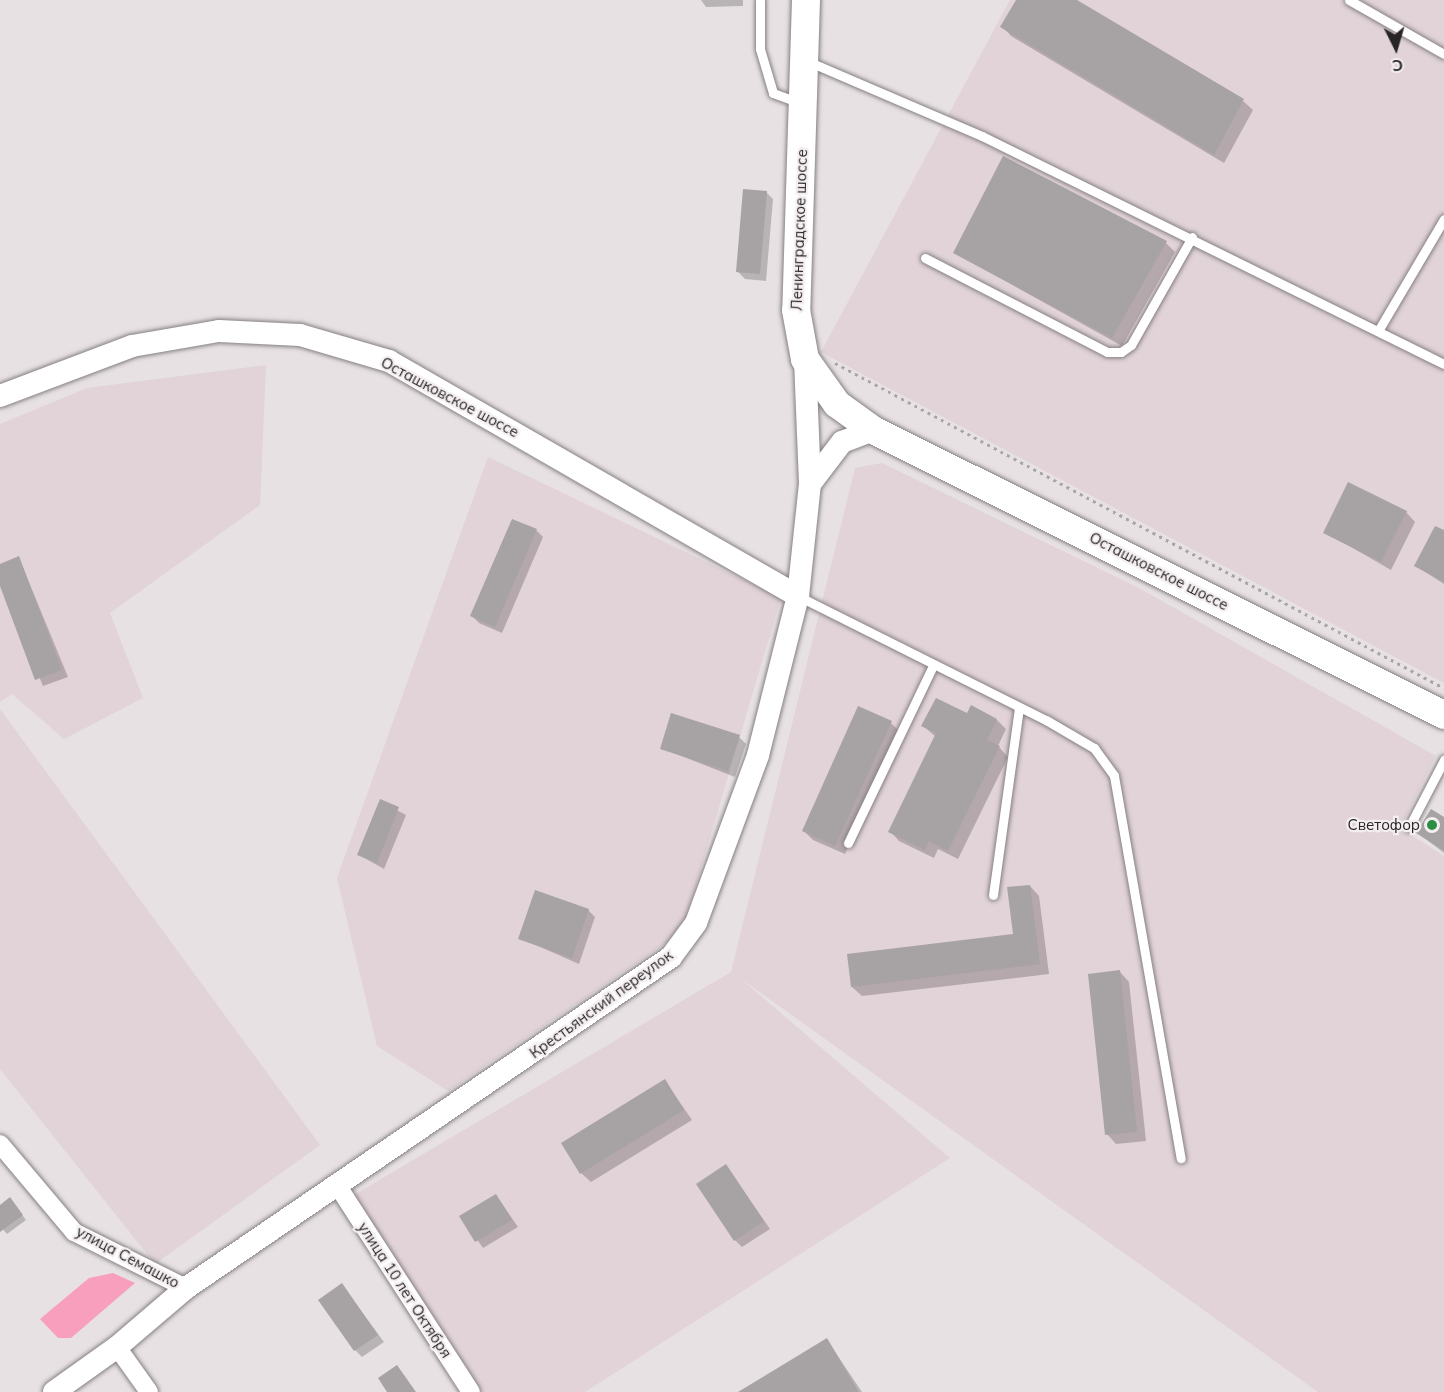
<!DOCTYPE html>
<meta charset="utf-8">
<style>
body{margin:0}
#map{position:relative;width:1444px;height:1392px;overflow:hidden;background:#e7e1e3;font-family:Mulish,sans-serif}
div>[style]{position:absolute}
.built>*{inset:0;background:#e1d3d7}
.water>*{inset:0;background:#f89fbd}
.shadow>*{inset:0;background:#0003}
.building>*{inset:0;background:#a7a2a3}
.path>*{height:3px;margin-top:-1.5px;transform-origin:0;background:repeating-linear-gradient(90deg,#aaa6a7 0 3px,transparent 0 7.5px)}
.roads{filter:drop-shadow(0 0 2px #868082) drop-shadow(0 0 2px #868082)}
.service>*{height:9px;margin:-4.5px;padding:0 4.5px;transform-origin:4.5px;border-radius:4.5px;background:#fff}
.minor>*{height:18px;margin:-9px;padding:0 9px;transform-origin:9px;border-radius:9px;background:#fff}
.tertiary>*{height:22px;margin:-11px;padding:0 11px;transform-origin:11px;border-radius:11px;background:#fff}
.primary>*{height:28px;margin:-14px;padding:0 14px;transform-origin:14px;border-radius:14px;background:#fff}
.dots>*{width:16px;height:16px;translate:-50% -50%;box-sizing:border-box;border:3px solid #f4eef0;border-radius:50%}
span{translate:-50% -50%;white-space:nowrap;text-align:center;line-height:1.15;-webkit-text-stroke:4.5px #f4eef0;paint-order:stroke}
.street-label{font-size:15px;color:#272526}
.poi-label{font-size:15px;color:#272526}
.right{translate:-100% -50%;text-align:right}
.north{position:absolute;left:1366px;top:18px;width:60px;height:60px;-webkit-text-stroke:4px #f4eef0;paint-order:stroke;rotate:175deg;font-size:16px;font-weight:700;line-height:24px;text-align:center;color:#272526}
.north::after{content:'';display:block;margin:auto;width:21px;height:27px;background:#272526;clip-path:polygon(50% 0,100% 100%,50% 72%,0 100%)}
</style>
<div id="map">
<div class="built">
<i style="clip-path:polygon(1010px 0,1444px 0,1444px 683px,821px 352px)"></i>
<i style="clip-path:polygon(266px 365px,260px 505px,110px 613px,143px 698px,64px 739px,12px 694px,0 702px,0 424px,87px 388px)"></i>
<i style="clip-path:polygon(488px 457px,781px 598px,682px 932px,448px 1091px,377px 1046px,337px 878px)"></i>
<i style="clip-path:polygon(882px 463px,1137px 587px,1436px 756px,1400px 828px,1444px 856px,1444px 1392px,1318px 1392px,740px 978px,950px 1158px,585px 1392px,480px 1392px,354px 1195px,731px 972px,855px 468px)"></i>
<i style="clip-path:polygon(0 709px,320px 1145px,155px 1264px,0 1069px)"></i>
</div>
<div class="water">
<i style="clip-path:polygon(113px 1273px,135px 1283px,71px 1338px,58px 1338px,40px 1319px,89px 1278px)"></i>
</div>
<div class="shadow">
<i style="clip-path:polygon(701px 0,743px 0,743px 6px,706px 7px)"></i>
<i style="clip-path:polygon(1018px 0,1074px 0,1243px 101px,1253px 110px,1224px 163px,1011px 36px,1002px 26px)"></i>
<i style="clip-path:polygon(766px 192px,773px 199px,766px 281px,745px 279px,738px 272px)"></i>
<i style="clip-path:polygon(1166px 243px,1175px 252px,1122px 346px,955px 253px)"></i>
<i style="clip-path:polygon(1406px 512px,1415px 522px,1391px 570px,1325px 532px)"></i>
<i style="clip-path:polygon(536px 530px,543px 537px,502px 633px,479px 623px,472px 616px)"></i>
<i style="clip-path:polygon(1444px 532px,1444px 584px,1416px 566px)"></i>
<i style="clip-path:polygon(19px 558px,68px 677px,43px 686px,0 582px,0 565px)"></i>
<i style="clip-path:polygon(997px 720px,1006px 729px,998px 746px,1008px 757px,958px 859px,938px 849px,934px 858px,899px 841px,890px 831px,936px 737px,923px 726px)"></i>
<i style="clip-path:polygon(891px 723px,900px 732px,845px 854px,813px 840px,804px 831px)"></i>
<i style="clip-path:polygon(739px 737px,746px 744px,735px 777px,661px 748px)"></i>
<i style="clip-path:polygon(380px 801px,406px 815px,384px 869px,359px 855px)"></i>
<i style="clip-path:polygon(1444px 819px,1444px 853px,1418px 833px)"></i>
<i style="clip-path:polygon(1030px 886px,1039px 896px,1049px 974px,862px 996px,852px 987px,1015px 935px)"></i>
<i style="clip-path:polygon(588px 910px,595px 917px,579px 964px,520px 938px)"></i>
<i style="clip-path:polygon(1120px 972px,1129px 982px,1146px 1141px,1116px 1144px,1107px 1134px)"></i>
<i style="clip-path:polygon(665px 1081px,692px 1120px,591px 1182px,581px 1173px)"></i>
<i style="clip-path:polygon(726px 1166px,770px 1229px,742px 1247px,735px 1240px)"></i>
<i style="clip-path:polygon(496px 1195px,518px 1227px,483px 1248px,461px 1217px)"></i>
<i style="clip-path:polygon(14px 1204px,26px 1220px,7px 1234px,0 1226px,0 1207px)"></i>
<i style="clip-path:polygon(342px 1285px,384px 1342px,362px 1357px,355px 1350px)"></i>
<i style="clip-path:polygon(827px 1340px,862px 1392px,741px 1392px)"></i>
</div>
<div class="building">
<i style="clip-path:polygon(1016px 0,1077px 0,1244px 99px,1214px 155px,1000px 27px)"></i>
<i style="clip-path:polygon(1003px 156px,1167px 241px,1112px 338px,953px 253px)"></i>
<i style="clip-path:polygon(743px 189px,767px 191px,760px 274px,736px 272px)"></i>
<i style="clip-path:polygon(1348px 482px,1407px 511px,1381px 562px,1323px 533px)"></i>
<i style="clip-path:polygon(512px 519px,537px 529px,495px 627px,470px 616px)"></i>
<i style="clip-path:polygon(1435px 526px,1444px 530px,1444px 582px,1414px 566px)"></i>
<i style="clip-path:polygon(19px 556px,62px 670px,35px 680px,0 586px,0 564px)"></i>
<i style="clip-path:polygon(936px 698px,967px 713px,971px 705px,997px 719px,987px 740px,1000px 746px,948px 851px,929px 841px,925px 850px,888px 832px,936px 733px,921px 726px)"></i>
<i style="clip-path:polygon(858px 706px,892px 721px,835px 846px,802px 831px)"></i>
<i style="clip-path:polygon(671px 713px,740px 735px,728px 771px,660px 749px)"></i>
<i style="clip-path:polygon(380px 799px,399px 807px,377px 863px,357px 855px)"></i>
<i style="clip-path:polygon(1431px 809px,1444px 817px,1444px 851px,1416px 833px)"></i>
<i style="clip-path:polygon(1030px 885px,1040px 964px,851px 987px,847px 954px,1013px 934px,1007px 887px)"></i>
<i style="clip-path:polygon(535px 890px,589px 909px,572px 958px,518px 939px)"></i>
<i style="clip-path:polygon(1120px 970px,1137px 1132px,1105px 1135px,1088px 974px)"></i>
<i style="clip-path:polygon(665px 1079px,684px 1110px,580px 1174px,561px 1143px)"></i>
<i style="clip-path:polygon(726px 1164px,764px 1221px,734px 1241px,696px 1184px)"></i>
<i style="clip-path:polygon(496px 1194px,512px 1220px,475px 1242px,459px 1216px)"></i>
<i style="clip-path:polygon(10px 1197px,23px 1215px,0 1232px,0 1205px)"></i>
<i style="clip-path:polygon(342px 1283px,378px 1335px,354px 1351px,318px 1300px)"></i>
<i style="clip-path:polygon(827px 1338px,859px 1392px,738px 1392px)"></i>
<i style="clip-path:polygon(397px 1365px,416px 1392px,387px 1392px,378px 1378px)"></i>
</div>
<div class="path">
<i style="left:835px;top:363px;width:690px;rotate:28.09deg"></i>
</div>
<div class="roads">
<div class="service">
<i style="left:760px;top:0;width:49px;rotate:90deg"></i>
<i style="left:760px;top:49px;width:46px;rotate:73.5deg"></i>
<i style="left:773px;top:93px;width:29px;rotate:20deg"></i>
<i style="left:1349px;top:0;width:109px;rotate:29.6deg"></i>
<i style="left:807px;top:61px;width:190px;rotate:23.2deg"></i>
<i style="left:982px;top:136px;width:515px;rotate:26.27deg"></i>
<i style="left:925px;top:258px;width:205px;rotate:27.3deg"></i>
<i style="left:1107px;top:352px;width:14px"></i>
<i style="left:1121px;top:352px;width:12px;rotate:-35deg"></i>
<i style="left:1131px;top:345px;width:124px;rotate:-60.5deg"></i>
<i style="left:1378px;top:331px;width:130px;rotate:-59.5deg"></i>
<i style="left:798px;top:596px;width:277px;rotate:26.6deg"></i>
<i style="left:1046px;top:720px;width:56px;rotate:30.3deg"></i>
<i style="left:1094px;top:748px;width:34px;rotate:54deg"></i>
<i style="left:1114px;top:776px;width:388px;rotate:80.1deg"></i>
<i style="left:1409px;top:827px;width:76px;rotate:-62.4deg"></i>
<i style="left:848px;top:843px;width:194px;rotate:-64.4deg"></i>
<i style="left:993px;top:895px;width:189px;rotate:-82.1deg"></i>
</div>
<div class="minor">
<i style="left:0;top:1144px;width:115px;rotate:49.9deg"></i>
<i style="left:74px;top:1232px;width:125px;rotate:26.6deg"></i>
<i style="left:339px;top:1188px;width:243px;rotate:57.1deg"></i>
<i style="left:117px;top:1347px;width:55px;rotate:54.6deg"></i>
</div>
<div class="tertiary">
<i style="left:0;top:396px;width:141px;rotate:-20.7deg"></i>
<i style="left:132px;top:346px;width:88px;rotate:-9.8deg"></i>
<i style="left:219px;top:331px;width:81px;rotate:2.8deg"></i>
<i style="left:300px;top:335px;width:93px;rotate:16.3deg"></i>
<i style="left:389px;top:361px;width:472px;rotate:29.9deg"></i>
<i style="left:810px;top:484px;width:53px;rotate:-52.7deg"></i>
<i style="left:842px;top:442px;width:33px;rotate:-21deg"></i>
<i style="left:54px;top:1392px;width:77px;rotate:-35.5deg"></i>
<i style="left:117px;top:1347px;width:91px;rotate:-40.5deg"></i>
<i style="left:186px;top:1288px;width:587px;rotate:-34.31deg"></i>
<i style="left:671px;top:957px;width:42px;rotate:-53.7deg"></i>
<i style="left:696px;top:923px;width:179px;rotate:-69.7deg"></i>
<i style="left:758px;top:755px;width:164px;rotate:-75.9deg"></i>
<i style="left:798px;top:596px;width:113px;rotate:-83.9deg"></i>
<i style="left:810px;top:484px;width:125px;rotate:-92.3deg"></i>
</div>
<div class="primary">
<i style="left:806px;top:0;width:310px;rotate:91.8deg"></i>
<i style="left:796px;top:310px;width:50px;rotate:79.6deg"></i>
<i style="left:805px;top:359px;width:55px;rotate:54.6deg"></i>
<i style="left:837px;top:404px;width:44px;rotate:35.8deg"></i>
<i style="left:873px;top:430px;width:638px;rotate:26.52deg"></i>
</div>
</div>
<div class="dots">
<i style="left:1432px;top:825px;background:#2a8e43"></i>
</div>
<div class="street-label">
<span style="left:799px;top:230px;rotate:-88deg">Ленинградское шоссе</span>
<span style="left:450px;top:397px;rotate:28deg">Осташковское шоссе</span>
<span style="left:1159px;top:571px;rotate:27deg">Осташковское шоссе</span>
<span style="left:601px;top:1004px;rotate:-36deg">Крестьянский переулок</span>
<span style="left:128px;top:1257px;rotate:28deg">улица Семашко</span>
<span style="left:405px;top:1290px;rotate:57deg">улица 10 лет Октября</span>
</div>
<div class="poi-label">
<span class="right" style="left:1420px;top:825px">Светофор</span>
</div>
<div class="north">С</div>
</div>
